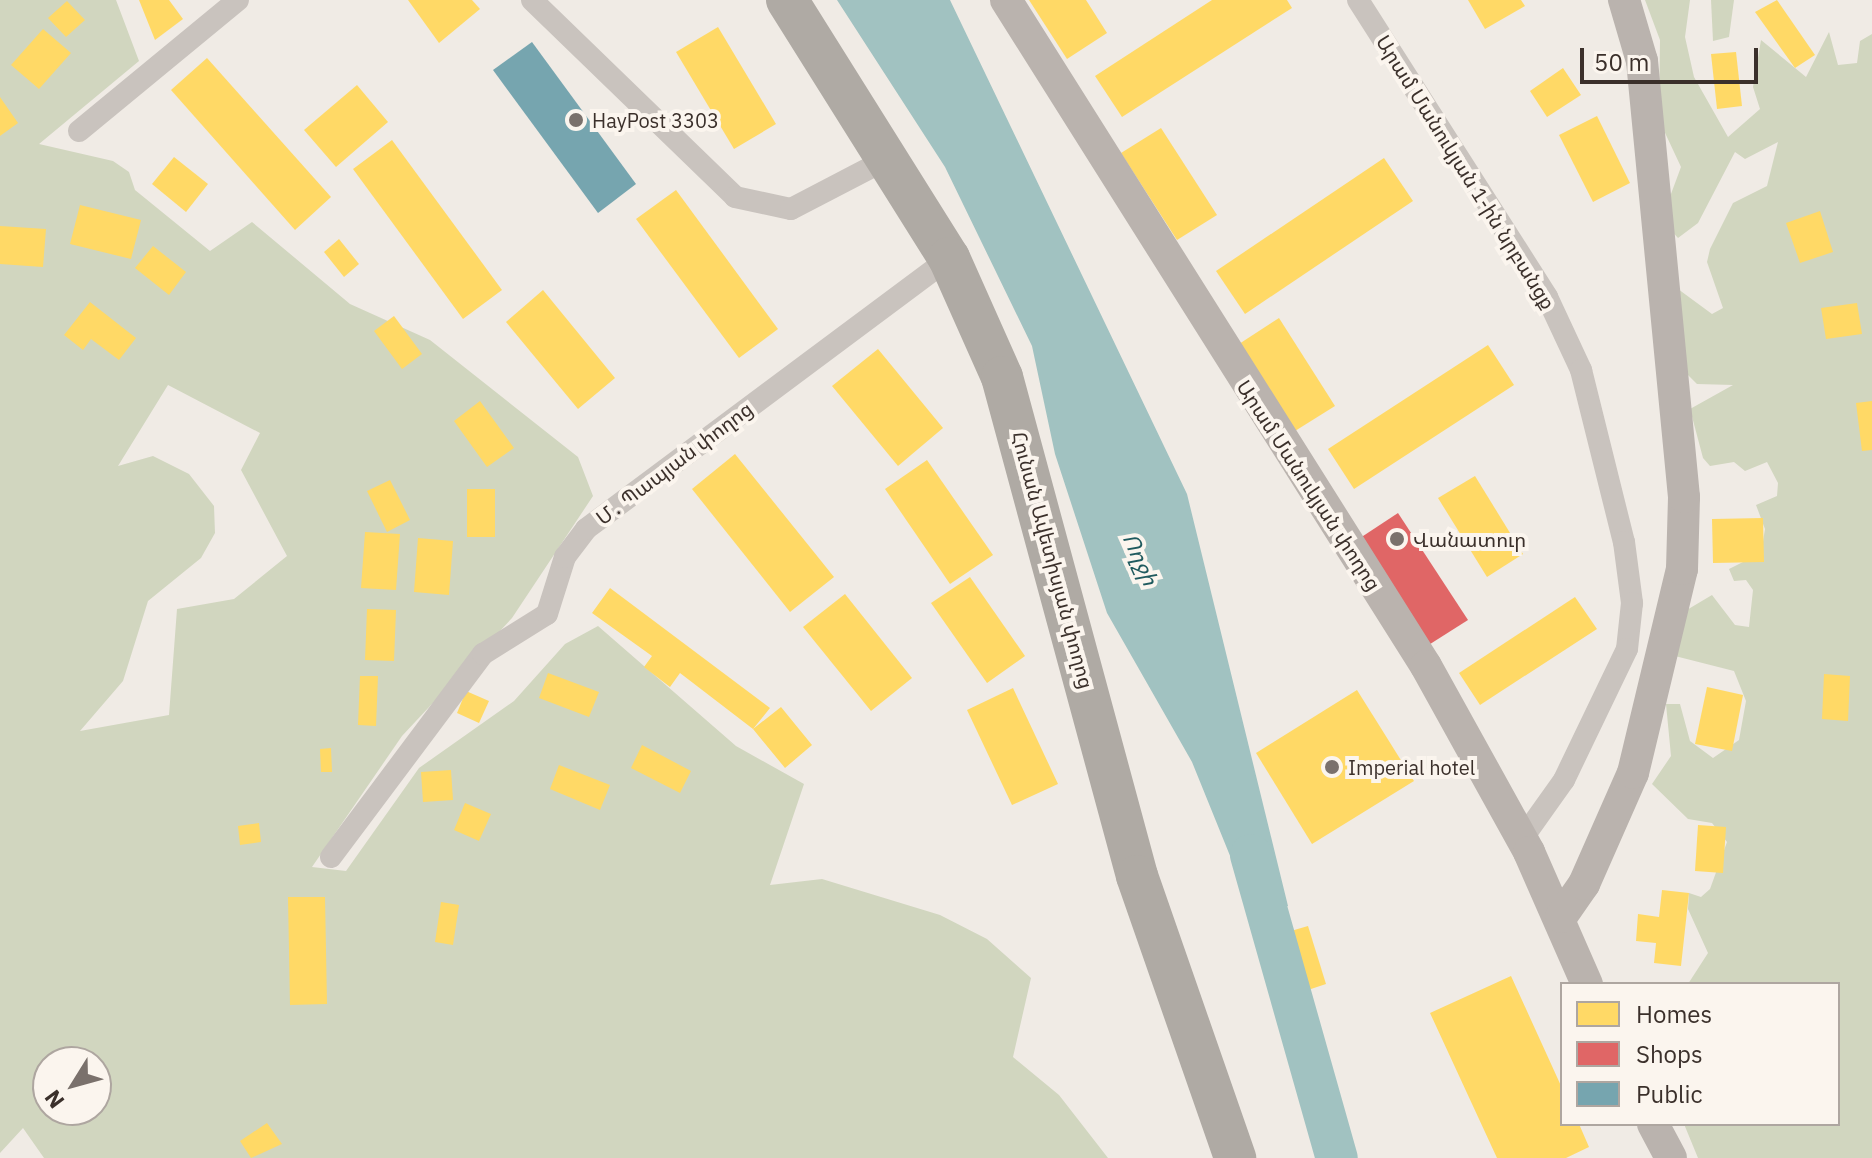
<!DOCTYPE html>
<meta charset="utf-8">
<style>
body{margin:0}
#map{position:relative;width:1872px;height:1158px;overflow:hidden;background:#f0ebe5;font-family:"IBM Plex Sans","Noto Sans Armenian",sans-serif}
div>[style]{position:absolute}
.green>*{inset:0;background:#d1d6bf}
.water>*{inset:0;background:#a1c2c1}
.homes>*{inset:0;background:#ffd966}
.shops>*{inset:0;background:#e06666}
.public>*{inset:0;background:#76a5af}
.river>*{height:42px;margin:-21px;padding:0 21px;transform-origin:21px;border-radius:21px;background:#a1c2c1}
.street>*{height:22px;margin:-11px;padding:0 11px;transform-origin:11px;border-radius:11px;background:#c9c3be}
.secondary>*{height:32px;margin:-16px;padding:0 16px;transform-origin:16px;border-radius:16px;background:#bab3ae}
.highway>*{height:42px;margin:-21px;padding:0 21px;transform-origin:21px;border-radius:21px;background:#afaaa4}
.dots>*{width:22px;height:22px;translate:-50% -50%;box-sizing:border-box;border:4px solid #fbf5ee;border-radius:50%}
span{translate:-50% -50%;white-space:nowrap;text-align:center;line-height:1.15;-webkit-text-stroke:8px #fbf5ee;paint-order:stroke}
.poi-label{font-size:20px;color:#3b302b}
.left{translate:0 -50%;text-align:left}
.street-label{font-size:20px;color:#3b302b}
.water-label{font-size:22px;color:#1f5a5e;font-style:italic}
.legend{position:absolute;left:1560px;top:982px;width:280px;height:144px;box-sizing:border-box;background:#fbf5ee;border:2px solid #aea6a0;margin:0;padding:10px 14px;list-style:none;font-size:24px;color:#3b302b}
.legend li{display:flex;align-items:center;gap:16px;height:40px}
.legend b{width:40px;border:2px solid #aea6a0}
.north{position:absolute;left:32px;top:1046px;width:80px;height:80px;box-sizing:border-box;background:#fbf5ee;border:2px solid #aea6a0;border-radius:50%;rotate:233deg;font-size:22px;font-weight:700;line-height:32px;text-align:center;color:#3b302b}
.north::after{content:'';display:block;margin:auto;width:28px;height:36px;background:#7a716c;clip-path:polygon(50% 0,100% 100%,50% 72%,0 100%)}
.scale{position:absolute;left:1580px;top:48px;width:178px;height:36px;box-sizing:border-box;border:4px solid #3b302b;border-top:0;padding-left:10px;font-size:24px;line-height:28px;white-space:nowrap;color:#3b302b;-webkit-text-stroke:6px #fbf5ee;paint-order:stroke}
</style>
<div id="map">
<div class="green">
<i style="clip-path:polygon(evenodd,0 0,116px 0,139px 61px,39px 144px,113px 161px,129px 172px,135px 190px,210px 251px,252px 222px,350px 304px,430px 340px,578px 457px,593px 496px,512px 618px,402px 736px,312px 867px,346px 871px,419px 768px,514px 701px,565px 644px,598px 626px,736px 746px,804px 784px,770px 885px,822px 879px,940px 915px,987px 939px,1031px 978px,1013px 1057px,1059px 1095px,1108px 1158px,44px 1158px,23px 1128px,0 1153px,0 0,168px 385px,260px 433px,241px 470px,287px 556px,234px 599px,177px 609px,169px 715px,80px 731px,123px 681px,148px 601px,201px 558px,215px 533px,214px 506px,189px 474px,153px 456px,118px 466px,168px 385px,0 0,48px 1062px,96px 1062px,96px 1110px,48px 1110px,48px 1062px)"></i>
<i style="clip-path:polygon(1645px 0,1690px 0,1685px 37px,1694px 77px,1728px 137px,1760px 109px,1753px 87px,1761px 40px,1806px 77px,1829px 32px,1838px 65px,1857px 63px,1860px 41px,1872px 34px,1872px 1158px,1698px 1158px,1684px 1124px,1838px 1124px,1838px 984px,1688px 984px,1708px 953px,1688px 909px,1689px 893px,1701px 897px,1710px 889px,1727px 842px,1712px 823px,1688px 819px,1652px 784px,1671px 756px,1666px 704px,1680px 704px,1690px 741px,1713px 758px,1739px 740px,1746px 701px,1734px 671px,1671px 655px,1680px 614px,1712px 595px,1735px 625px,1749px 627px,1753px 590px,1746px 580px,1734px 581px,1729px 569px,1761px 553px,1765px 529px,1756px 505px,1777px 496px,1778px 483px,1767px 462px,1745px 471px,1734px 462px,1710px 466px,1703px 458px,1690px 409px,1733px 385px,1697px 384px,1687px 374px,1678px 289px,1712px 314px,1723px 308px,1707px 262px,1710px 249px,1733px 203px,1767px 186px,1778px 142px,1745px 159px,1735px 152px,1698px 223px,1678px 238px,1669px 228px,1668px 202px,1681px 167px,1659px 120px,1660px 40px)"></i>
<i style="clip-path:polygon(1711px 0,1734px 0,1729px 37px,1713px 41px)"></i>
</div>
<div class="water">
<i style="clip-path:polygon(837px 0,950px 0,1187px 494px,1288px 906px,1254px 915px,1192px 762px,1107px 613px,1055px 454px,1032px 346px,945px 167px)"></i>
</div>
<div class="homes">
<i style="clip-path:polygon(139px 0,169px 0,183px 19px,155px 40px)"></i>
<i style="clip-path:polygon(408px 0,472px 0,480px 9px,439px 43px)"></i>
<i style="clip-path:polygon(1029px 0,1086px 0,1107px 33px,1067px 59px)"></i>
<i style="clip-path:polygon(1212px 0,1287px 0,1292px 8px,1122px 117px,1095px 76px)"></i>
<i style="clip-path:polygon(1468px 0,1521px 0,1525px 6px,1485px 29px)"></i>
<i style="clip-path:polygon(1777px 0,1815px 55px,1795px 68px,1755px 12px)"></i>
<i style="clip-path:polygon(67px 1px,85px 20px,66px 37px,48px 18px)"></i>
<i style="clip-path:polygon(718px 27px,776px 124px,734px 149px,676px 52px)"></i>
<i style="clip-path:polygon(43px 29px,71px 53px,39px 89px,11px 65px)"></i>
<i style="clip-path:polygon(1736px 52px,1742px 106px,1717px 109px,1711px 54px)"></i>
<i style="clip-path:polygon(207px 58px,331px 197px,295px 230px,171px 90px)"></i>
<i style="clip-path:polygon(1563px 68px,1581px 95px,1547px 117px,1530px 91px)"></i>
<i style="clip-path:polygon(357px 85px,388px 122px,336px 167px,304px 130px)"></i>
<i style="clip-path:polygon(0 97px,18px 123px,0 136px)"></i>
<i style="clip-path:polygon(1597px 116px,1630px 183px,1593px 202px,1559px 135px)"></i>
<i style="clip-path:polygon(1161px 128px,1217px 215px,1177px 240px,1121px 153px)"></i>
<i style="clip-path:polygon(392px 140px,502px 290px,463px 319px,353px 169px)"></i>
<i style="clip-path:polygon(174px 157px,208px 184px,186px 212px,152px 184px)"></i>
<i style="clip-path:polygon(1384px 158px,1413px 201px,1245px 314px,1216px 271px)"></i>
<i style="clip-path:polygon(676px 190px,778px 329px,739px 358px,636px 219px)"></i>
<i style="clip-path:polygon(80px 205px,141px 220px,131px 259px,70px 244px)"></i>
<i style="clip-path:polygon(1820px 211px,1833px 252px,1800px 263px,1786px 223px)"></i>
<i style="clip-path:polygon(0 226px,46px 229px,43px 267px,0 264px)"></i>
<i style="clip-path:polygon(339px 239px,359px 264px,344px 277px,324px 252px)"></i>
<i style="clip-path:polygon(153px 246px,186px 272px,169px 295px,135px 268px)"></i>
<i style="clip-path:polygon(543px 290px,615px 378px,578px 409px,506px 322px)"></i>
<i style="clip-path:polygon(90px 302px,136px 338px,119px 360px,91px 339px,83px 350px,64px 335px)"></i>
<i style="clip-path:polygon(1857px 303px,1862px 334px,1826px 339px,1821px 308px)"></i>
<i style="clip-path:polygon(394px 316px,422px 354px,402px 369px,374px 331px)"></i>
<i style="clip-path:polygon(1279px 318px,1335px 406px,1295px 431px,1239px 344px)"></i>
<i style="clip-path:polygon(1488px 345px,1514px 385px,1354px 489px,1328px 449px)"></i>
<i style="clip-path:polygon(878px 349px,943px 428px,898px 466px,832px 386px)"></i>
<i style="clip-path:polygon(480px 401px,514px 448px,487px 467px,454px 421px)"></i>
<i style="clip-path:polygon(1872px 401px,1872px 450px,1862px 451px,1856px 403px)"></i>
<i style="clip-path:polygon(735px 454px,834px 577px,790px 612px,692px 489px)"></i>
<i style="clip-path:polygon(927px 460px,993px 555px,950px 584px,885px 489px)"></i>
<i style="clip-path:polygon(1475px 476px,1523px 554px,1487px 577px,1438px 498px)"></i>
<i style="clip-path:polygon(390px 480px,410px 520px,387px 532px,367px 491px)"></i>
<i style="clip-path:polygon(467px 489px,495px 489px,495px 537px,467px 537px)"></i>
<i style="clip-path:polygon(1763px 518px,1764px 562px,1713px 563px,1712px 519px)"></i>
<i style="clip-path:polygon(365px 532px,400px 534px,396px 590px,361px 588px)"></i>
<i style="clip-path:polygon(418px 538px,453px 541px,449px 595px,414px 592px)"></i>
<i style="clip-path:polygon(970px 577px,1025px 656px,987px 683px,931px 603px)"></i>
<i style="clip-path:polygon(610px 588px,770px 708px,753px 729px,781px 707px,812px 745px,785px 768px,753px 729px,680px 673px,670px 687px,644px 667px,652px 656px,592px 613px)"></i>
<i style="clip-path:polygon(845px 594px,912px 678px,871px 711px,803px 627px)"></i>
<i style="clip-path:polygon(1575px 597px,1597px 629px,1480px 705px,1459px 673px)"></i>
<i style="clip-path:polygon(367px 609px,396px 610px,394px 661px,365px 660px)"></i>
<i style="clip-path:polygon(548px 673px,599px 692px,589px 717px,539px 698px)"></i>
<i style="clip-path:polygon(1824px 674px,1850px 676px,1848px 721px,1822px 719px)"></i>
<i style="clip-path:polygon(360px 676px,378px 676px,376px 726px,358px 725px)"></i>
<i style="clip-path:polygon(1707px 687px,1743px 695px,1732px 751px,1695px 744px)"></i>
<i style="clip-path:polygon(1013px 688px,1058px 784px,1012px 805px,967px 710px)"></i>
<i style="clip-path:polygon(1357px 690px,1414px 781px,1312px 844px,1256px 753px)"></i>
<i style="clip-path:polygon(466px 691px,489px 701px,479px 723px,457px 713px)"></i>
<i style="clip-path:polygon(642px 745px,691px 771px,680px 793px,631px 768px)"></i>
<i style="clip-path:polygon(331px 748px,332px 772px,321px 772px,320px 749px)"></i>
<i style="clip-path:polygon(559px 765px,610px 785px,600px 810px,550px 789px)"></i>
<i style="clip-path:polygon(451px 770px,453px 800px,423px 802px,421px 772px)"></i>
<i style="clip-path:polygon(465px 803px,491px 814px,479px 841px,454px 830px)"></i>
<i style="clip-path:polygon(259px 823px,261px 842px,240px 845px,238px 826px)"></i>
<i style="clip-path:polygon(1698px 825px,1726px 827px,1723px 873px,1695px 871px)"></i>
<i style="clip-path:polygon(1662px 890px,1689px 893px,1681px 966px,1654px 963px,1656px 943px,1636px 941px,1638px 914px,1659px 917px)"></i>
<i style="clip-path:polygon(288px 897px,325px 897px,327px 1004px,290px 1005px)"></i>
<i style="clip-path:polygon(441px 902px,459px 905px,453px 945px,435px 942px)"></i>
<i style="clip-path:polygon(1308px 926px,1326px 984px,1302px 992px,1284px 933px)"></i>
<i style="clip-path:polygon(1511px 976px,1562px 1088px,1562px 1124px,1579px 1124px,1589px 1147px,1566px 1158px,1497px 1158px,1430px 1013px)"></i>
<i style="clip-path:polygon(267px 1123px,282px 1144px,251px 1158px,240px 1141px)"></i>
</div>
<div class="shops">
<i style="clip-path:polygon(1398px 513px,1468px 620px,1427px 646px,1357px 540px)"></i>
</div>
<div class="public">
<i style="clip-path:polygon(532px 42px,636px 184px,598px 213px,493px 70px)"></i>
</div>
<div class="river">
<i style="left:1251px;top:855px;width:315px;rotate:74.2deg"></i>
</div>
<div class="street">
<i style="left:532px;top:0;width:283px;rotate:44.1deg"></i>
<i style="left:735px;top:197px;width:57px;rotate:12.1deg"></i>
<i style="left:791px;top:209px;width:108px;rotate:-27.5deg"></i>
<i style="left:1358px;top:0;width:352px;rotate:57.5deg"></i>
<i style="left:1547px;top:297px;width:81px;rotate:65deg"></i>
<i style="left:1581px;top:370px;width:177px;rotate:76deg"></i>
<i style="left:1624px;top:542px;width:62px;rotate:82.5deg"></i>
<i style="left:1632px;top:603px;width:46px;rotate:96.2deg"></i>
<i style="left:1627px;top:649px;width:145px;rotate:115.7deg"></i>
<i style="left:1564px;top:780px;width:72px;rotate:125.4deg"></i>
<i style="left:79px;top:131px;width:206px;rotate:-39.5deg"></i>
<i style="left:331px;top:857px;width:254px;rotate:-53.2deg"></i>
<i style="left:483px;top:654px;width:75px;rotate:-32deg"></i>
<i style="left:547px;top:614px;width:60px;rotate:-72.5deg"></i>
<i style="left:565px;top:557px;width:35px;rotate:-53deg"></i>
<i style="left:586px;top:529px;width:453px;rotate:-36.7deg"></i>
</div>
<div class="secondary">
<i style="left:1006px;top:0;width:787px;rotate:57.76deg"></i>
<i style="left:1426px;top:666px;width:213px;rotate:61deg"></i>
<i style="left:1529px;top:852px;width:144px;rotate:66.3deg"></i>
<i style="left:1561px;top:917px;width:40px;rotate:-55.1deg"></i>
<i style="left:1584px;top:884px;width:121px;rotate:-66.2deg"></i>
<i style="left:1633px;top:773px;width:210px;rotate:-76.5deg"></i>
<i style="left:1682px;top:569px;width:72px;rotate:-88.4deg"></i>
<i style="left:1684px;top:497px;width:438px;rotate:-95.5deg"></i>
<i style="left:1642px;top:61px;width:64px;rotate:-106.4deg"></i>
<i style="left:1653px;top:1124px;width:38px;rotate:62deg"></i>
</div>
<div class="highway">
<i style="left:787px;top:0;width:305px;rotate:57.9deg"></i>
<i style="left:949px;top:258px;width:130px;rotate:66deg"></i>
<i style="left:1002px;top:377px;width:517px;rotate:74.86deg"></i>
<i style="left:1137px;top:876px;width:299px;rotate:70.8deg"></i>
</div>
<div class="dots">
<i style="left:576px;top:120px;background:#7a716c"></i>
<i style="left:1397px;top:539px;background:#7a716c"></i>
<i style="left:1332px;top:767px;background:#7a716c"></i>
</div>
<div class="poi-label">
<span class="left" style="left:592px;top:120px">HayPost 3303</span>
<span class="left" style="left:1413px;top:539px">Վանատուր</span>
<span class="left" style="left:1348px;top:767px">Imperial hotel</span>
</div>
<div class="street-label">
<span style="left:1466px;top:172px;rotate:58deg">Արամ Մանուկյան 1-ին նրբանցք</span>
<span style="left:674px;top:463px;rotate:-37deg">Մ․ Պապյան փողոց</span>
<span style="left:1309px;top:485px;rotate:57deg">Արամ Մանուկյան փողոց</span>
<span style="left:1053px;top:560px;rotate:75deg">Հունան Ավետիսյան փողոց</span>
</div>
<div class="water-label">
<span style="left:1141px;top:559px;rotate:66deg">Ողջի</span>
</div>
<ul class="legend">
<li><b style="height:22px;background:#ffd966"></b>Homes</li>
<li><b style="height:22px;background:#e06666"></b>Shops</li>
<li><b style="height:22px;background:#76a5af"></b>Public</li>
</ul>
<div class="north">N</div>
<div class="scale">50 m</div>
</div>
